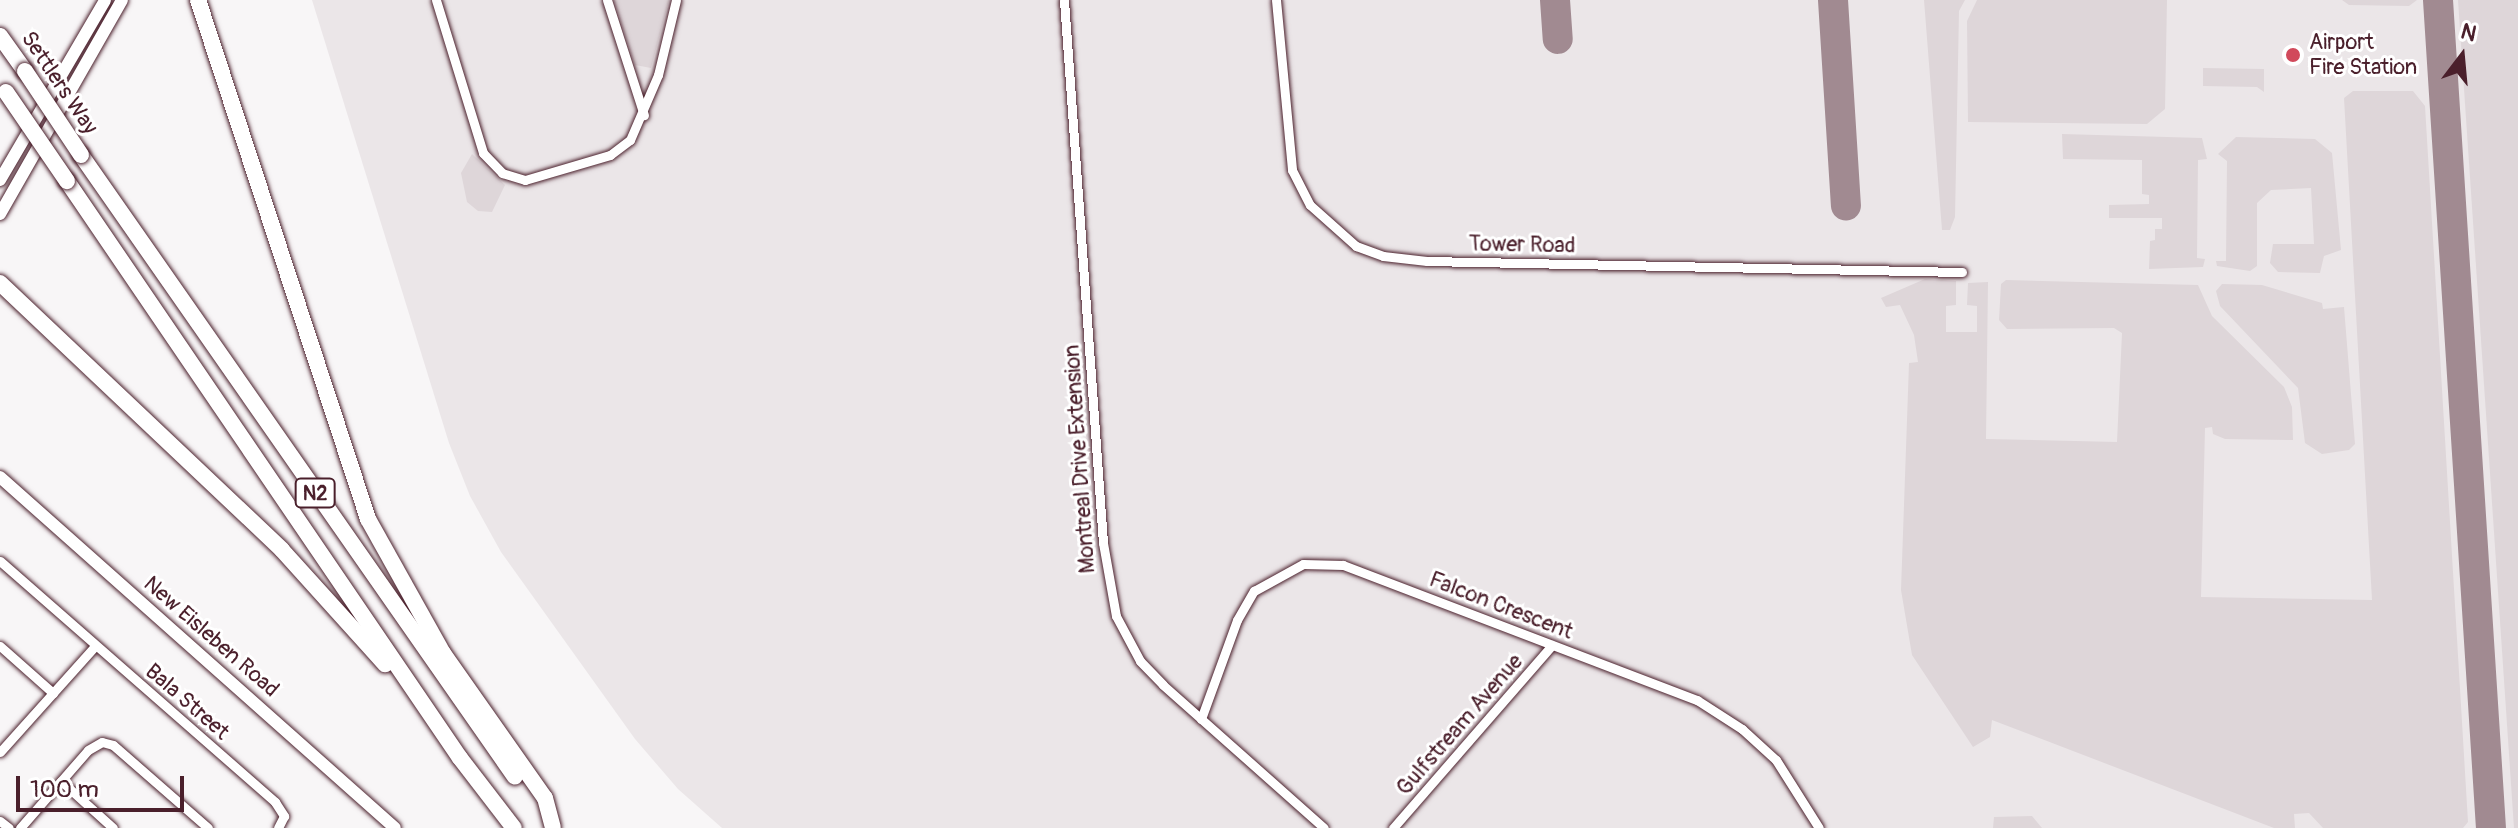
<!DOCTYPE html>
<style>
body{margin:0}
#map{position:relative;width:2518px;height:828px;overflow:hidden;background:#f8f6f7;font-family:Pangolin,sans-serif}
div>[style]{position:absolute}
.built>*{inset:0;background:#ebe6e8}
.green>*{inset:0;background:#ded6d9}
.taxiway>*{height:30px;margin:-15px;padding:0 15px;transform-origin:15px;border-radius:15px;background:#a18a91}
.roads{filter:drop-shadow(0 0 2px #4a1f2b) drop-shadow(0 0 2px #4a1f2b)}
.street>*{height:9px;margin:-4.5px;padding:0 4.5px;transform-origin:4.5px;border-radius:4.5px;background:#fff}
.secondary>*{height:12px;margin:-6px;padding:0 6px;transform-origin:6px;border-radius:6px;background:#fff}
.highway>*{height:16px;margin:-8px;padding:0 8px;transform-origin:8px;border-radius:8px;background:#fff}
.bridges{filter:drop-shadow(0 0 2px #4a1f2b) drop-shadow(0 0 2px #4a1f2b)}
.highway-bridge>*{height:16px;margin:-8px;padding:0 8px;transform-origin:8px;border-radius:8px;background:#fff}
.dots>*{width:22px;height:22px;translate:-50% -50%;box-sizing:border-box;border:4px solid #fff;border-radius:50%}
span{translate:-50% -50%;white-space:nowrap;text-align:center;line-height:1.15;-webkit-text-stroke:6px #fff;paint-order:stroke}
.shield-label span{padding:2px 6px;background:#fff;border:2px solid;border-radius:6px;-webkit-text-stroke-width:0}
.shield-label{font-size:20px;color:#4a1f2b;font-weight:700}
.poi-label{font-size:22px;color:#4a1f2b}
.left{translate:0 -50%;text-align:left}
.street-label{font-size:22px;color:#4a1f2b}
.north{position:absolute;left:2422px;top:16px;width:80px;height:80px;-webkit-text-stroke:6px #fff;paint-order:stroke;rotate:16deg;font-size:22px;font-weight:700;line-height:32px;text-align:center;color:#4a1f2b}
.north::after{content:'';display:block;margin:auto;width:28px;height:36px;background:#4a1f2b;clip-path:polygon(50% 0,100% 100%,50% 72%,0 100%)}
.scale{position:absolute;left:16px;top:776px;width:168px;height:36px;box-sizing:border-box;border:4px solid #4a1f2b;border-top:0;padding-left:10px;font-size:24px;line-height:28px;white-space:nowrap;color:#4a1f2b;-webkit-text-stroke:6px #fff;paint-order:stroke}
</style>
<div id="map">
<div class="built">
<i style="clip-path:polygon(312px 0,2518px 0,2518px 828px,722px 828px,678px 789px,635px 739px,501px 552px,470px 496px,449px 443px)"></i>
</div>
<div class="green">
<i style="clip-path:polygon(614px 0,669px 0,651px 68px,635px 65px)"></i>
<i style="clip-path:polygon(1924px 0,1965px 0,1959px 11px,1955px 217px,1950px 230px,1942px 230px)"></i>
<i style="clip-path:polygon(1977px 0,2167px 0,2165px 109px,2147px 124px,1968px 122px,1967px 21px)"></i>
<i style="clip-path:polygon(2342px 0,2417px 0,2409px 6px,2349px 5px)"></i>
<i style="clip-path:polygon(2458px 0,2518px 0,2518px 828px,2514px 828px)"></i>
<i style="clip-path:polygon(2203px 68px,2264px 69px,2264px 92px,2257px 87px,2203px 86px)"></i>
<i style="clip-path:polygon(2353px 91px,2413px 91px,2425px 106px,2468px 822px,2463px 828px,2323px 828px,2309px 813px,2294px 814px,2295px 828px,2274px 828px,1992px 720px,1990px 737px,1973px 747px,1912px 655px,1901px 590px,1909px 363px,1918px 362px,1914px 335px,1900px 305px,1886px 307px,1881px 298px,1925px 279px,1956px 281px,1956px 305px,1946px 306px,1946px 332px,1977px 332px,1977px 306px,1967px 305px,1968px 283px,1988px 282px,1986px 439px,2117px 442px,2122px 333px,2114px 328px,2007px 329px,1999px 320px,2001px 284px,2006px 280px,2198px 285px,2212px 316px,2284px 387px,2292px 407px,2293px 440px,2225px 439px,2213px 434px,2212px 427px,2205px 428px,2201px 597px,2372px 600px,2344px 98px)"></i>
<i style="clip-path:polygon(2062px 134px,2202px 138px,2207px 159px,2198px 160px,2197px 258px,2205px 259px,2203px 267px,2149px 269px,2150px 241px,2155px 240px,2155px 229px,2162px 229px,2162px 218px,2109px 218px,2109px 205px,2149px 204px,2149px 195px,2142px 194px,2142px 160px,2063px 159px)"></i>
<i style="clip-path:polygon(2236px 137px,2315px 139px,2332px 153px,2341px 250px,2324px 256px,2320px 273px,2278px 272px,2270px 263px,2273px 244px,2314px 244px,2311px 188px,2271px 190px,2257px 203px,2257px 266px,2250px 271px,2217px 266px,2216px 261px,2226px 261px,2227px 161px,2218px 154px)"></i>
<i style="clip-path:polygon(472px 154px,505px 185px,492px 212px,478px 211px,467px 202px,461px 173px)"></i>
<i style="clip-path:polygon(2222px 284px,2262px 285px,2322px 303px,2323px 309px,2344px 307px,2355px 444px,2349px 450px,2322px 454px,2305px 443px,2298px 388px,2220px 306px,2216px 291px)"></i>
<i style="clip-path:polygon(2032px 816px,2042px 828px,1993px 828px,1994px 817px)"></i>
</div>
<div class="taxiway">
<i style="left:1555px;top:0;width:39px;rotate:86deg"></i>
<i style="left:1833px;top:0;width:206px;rotate:86.4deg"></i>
<i style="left:2438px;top:0;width:830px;rotate:86.34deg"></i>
</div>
<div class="roads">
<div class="street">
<i style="left:436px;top:0;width:160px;rotate:72.9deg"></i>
<i style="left:483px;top:153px;width:28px;rotate:46deg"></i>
<i style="left:502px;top:173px;width:24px;rotate:17deg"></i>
<i style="left:525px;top:180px;width:89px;rotate:-16.4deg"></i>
<i style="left:610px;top:155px;width:25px;rotate:-37deg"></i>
<i style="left:630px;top:140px;width:71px;rotate:-66.7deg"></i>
<i style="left:658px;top:75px;width:77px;rotate:-76.5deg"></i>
<i style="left:607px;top:0;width:121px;rotate:72.2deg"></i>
<i style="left:1064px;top:0;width:544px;rotate:85.89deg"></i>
<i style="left:1103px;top:543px;width:74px;rotate:79.9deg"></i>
<i style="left:1116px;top:616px;width:51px;rotate:61.9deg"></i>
<i style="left:1140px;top:661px;width:33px;rotate:46deg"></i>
<i style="left:1163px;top:685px;width:215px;rotate:41.6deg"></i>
<i style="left:1276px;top:0;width:171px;rotate:84.6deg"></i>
<i style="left:1292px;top:170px;width:39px;rotate:63deg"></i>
<i style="left:1310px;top:205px;width:62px;rotate:41.7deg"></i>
<i style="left:1356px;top:246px;width:29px;rotate:20deg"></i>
<i style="left:1383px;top:256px;width:44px;rotate:6.5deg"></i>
<i style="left:1427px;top:261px;width:535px;rotate:1.18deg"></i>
<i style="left:0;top:561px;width:366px;rotate:41.2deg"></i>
<i style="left:275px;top:802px;width:17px;rotate:57deg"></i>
<i style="left:284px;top:816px;width:13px;rotate:117deg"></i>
<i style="left:0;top:646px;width:71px;rotate:41.6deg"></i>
<i style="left:1201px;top:719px;width:105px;rotate:-70deg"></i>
<i style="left:1237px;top:620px;width:34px;rotate:-60deg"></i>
<i style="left:1254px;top:591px;width:56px;rotate:-28.9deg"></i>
<i style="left:1303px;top:564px;width:40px;rotate:1.4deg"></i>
<i style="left:1343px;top:565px;width:379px;rotate:20.9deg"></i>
<i style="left:1697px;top:700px;width:54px;rotate:32.8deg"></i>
<i style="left:1742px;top:729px;width:46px;rotate:42.4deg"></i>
<i style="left:1776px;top:760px;width:80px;rotate:57.7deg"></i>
<i style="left:0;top:752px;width:142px;rotate:-48.1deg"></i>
<i style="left:61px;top:781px;width:70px;rotate:42.1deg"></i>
<i style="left:0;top:821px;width:11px;rotate:38deg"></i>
<i style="left:20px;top:828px;width:103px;rotate:-48.9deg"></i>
<i style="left:88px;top:750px;width:16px;rotate:-30deg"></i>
<i style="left:102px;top:742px;width:11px;rotate:15deg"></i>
<i style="left:113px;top:745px;width:126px;rotate:41.1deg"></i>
<i style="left:1393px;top:828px;width:242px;rotate:-49deg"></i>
</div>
<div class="secondary">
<i style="left:0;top:180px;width:208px;rotate:-59.7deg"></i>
<i style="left:0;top:214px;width:246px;rotate:-60.3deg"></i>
<i style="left:0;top:477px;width:528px;rotate:41.62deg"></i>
</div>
<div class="highway">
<i style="left:198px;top:0;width:546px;rotate:71.86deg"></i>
<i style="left:368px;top:519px;width:154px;rotate:60.8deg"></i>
<i style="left:443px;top:653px;width:177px;rotate:54.9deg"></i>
<i style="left:545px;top:798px;width:30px;rotate:75deg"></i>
<i style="left:0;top:36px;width:43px;rotate:54.5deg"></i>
<i style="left:81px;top:155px;width:758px;rotate:55.09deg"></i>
<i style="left:67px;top:181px;width:698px;rotate:55.74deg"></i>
<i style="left:460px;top:758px;width:88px;rotate:52.4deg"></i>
<i style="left:0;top:283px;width:388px;rotate:43.4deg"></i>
<i style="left:282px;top:550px;width:154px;rotate:47.9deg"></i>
</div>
</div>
<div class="bridges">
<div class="highway-bridge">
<i style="left:25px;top:71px;width:101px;rotate:56.3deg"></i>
<i style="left:6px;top:92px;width:108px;rotate:55.6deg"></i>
</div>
</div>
<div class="dots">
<i style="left:2293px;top:55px;background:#d1495b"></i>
</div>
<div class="shield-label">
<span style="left:315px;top:493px">N2</span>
</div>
<div class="poi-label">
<span class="left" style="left:2309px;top:55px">Airport<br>Fire Station</span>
</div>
<div class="street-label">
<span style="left:59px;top:83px;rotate:56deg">Settlers Way</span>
<span style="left:1522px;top:245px;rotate:1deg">Tower Road</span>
<span style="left:1080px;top:459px;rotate:-94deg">Montreal Drive Extension</span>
<span style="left:1501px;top:606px;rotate:21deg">Falcon Crescent</span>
<span style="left:211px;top:637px;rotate:41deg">New Eisleben Road</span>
<span style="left:187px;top:702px;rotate:41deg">Bala Street</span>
<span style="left:1460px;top:725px;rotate:-49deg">Gulfstream Avenue</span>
</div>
<div class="north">N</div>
<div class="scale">100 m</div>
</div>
